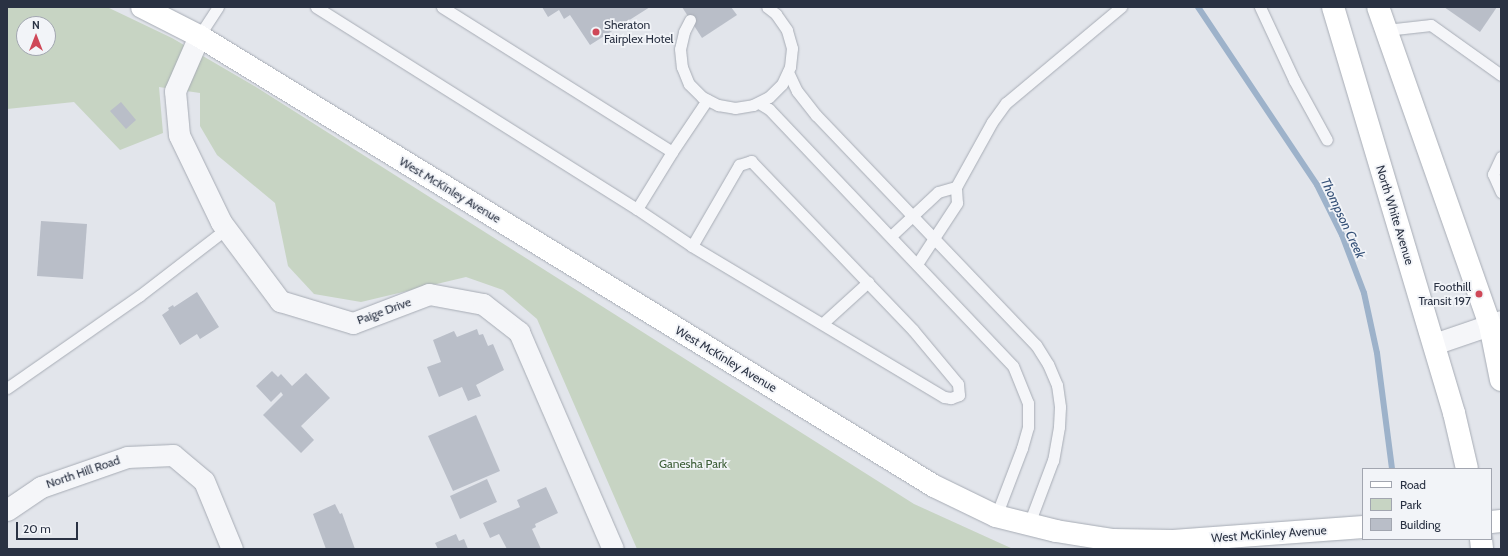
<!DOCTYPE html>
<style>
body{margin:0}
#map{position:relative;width:1508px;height:556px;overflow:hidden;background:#e2e5eb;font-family:Cabin,sans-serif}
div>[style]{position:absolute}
.green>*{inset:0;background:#c7d4c3}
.stream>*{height:6px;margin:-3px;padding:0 3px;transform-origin:3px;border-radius:3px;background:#9db2ca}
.building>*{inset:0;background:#b9bec8}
.roads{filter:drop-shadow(0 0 1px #a7acb5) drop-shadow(0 0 1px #a7acb5)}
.service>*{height:11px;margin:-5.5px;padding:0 5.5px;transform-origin:5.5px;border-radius:5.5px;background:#f5f6f9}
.minor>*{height:21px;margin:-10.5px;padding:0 10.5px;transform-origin:10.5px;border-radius:10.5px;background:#f5f6f9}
.secondary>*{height:22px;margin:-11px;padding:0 11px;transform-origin:11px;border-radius:11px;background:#fff}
.dots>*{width:11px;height:11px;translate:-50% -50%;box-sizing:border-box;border:2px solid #f2f4f8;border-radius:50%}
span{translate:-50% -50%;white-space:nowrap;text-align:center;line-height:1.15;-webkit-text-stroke:3.5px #f2f4f8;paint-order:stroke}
.poi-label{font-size:12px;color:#2a3243}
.left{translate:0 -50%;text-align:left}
.right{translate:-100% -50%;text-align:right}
.street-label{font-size:12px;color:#2a3243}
.park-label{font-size:12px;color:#3d5e37}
.water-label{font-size:13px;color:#345077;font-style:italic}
.frame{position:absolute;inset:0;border:8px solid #2a3243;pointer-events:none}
.legend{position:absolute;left:1362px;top:468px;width:130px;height:72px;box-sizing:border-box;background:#f2f4f8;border:1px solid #a2a6b0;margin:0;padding:5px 7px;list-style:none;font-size:12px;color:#2a3243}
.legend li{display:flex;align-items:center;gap:8px;height:20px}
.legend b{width:20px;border:1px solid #a2a6b0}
.north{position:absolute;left:16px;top:16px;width:40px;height:40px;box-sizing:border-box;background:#f2f4f8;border:1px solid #a2a6b0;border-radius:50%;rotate:0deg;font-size:11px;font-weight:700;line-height:16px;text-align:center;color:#2a3243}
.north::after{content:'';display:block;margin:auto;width:14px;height:18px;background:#cf4858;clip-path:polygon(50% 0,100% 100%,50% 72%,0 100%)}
.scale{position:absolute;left:16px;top:522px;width:62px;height:18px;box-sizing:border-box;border:2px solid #2a3243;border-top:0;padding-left:5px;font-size:12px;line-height:14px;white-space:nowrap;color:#2a3243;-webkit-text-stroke:3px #f2f4f8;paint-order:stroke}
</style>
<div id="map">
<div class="green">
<i style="clip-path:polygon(evenodd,7px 7px,107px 7px,172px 38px,256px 87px,914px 504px,1013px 549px,637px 549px,537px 319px,503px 290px,466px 277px,361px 302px,314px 294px,288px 266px,275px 203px,217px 155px,200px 126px,200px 93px,159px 87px,163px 133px,120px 150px,74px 102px,7px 109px,7px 7px,24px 24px,48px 24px,48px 48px,24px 48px,24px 24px)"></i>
</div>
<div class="stream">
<i style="left:1198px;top:7px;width:214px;rotate:56.2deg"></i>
<i style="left:1317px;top:185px;width:56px;rotate:63.4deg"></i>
<i style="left:1342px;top:235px;width:62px;rotate:69.2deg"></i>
<i style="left:1364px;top:293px;width:61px;rotate:77.8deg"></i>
<i style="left:1377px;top:353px;width:117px;rotate:82.6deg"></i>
</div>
<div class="building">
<i style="clip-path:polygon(542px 7px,650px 7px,590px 45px,570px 15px,564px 19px,559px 10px,548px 17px)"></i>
<i style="clip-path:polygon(682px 7px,731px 7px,737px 15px,702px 38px)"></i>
<i style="clip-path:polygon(1444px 7px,1497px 7px,1480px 32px)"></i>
<i style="clip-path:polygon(121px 102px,136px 120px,126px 129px,110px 111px)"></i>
<i style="clip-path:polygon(41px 221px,87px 224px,83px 279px,37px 276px)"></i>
<i style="clip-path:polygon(197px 292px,219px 327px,200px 339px,197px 334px,180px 345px,162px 315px,169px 310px,168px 308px,173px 305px,174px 307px)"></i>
<i style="clip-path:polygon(477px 329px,479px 335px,483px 334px,488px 346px,493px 344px,504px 370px,476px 385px,481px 396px,468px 401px,462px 387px,439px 397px,427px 367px,441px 362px,433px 340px,454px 331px,457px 337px)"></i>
<i style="clip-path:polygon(272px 371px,278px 377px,281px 374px,292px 386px,306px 373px,330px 398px,301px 426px,314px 440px,301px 453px,263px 415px,283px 395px,281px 392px,271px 402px,256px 386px)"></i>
<i style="clip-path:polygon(476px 415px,500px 471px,453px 491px,428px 436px)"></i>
<i style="clip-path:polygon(487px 479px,497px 502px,460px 519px,450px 496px)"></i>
<i style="clip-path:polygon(546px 487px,558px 513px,535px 524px,536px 527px,532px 529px,541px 549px,507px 549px,499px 534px,490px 538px,483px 523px,520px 507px,517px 500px)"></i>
<i style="clip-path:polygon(335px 504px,340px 514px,342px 513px,355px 549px,326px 549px,313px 514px)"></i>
<i style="clip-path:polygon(456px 534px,459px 541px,464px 539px,468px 549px,438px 549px,435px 543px)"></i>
</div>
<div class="roads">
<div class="service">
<i style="left:316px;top:7px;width:379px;rotate:32.2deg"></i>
<i style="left:442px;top:7px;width:272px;rotate:32.2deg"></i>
<i style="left:672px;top:152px;width:63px;rotate:-56.1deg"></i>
<i style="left:1260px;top:7px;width:81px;rotate:65deg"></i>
<i style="left:1294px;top:80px;width:68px;rotate:61.2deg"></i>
<i style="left:690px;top:20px;width:13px;rotate:117deg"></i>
<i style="left:684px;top:32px;width:17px;rotate:103deg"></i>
<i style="left:680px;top:49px;width:18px;rotate:84deg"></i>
<i style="left:682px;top:67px;width:18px;rotate:68deg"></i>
<i style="left:689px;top:84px;width:18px;rotate:45deg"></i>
<i style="left:702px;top:97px;width:18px;rotate:27deg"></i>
<i style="left:718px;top:105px;width:17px;rotate:10deg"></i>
<i style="left:735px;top:108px;width:18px;rotate:-9deg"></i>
<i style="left:753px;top:105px;width:18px;rotate:-27deg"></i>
<i style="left:769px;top:97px;width:18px;rotate:-45deg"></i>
<i style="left:782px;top:84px;width:19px;rotate:-65deg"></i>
<i style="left:790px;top:67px;width:19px;rotate:-84deg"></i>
<i style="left:792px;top:48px;width:19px;rotate:-106deg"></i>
<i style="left:787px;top:30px;width:19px;rotate:-125deg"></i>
<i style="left:776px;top:14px;width:11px;rotate:-142deg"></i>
<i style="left:1386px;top:30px;width:45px;rotate:-6.3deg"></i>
<i style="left:1431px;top:25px;width:86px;rotate:35.5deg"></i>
<i style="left:199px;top:36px;width:35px;rotate:-57deg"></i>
<i style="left:788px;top:72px;width:21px;rotate:65deg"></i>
<i style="left:797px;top:91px;width:31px;rotate:52deg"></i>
<i style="left:816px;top:115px;width:318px;rotate:46.3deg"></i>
<i style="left:1036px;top:345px;width:22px;rotate:58deg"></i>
<i style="left:1048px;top:364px;width:23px;rotate:67deg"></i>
<i style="left:1057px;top:385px;width:22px;rotate:82deg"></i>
<i style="left:1060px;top:407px;width:20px;rotate:93deg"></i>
<i style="left:1059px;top:427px;width:34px;rotate:100deg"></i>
<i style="left:1053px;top:460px;width:68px;rotate:110.6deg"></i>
<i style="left:759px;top:103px;width:12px;rotate:31deg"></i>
<i style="left:769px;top:109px;width:354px;rotate:46.5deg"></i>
<i style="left:1013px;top:366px;width:40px;rotate:68deg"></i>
<i style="left:1028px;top:403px;width:24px;rotate:90deg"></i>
<i style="left:1028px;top:427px;width:22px;rotate:106deg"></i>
<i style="left:1022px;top:448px;width:73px;rotate:110.9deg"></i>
<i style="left:672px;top:152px;width:67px;rotate:121.6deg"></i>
<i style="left:637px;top:209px;width:66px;rotate:33.9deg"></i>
<i style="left:692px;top:246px;width:94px;rotate:-59.9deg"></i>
<i style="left:739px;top:165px;width:13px;rotate:-18deg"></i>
<i style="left:751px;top:161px;width:234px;rotate:46.2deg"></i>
<i style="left:913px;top:330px;width:70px;rotate:50.2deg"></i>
<i style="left:958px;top:384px;width:11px;rotate:85deg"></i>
<i style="left:959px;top:395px;width:9px;rotate:159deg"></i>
<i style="left:951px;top:398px;width:7px;rotate:-172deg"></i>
<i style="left:944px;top:397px;width:294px;rotate:-149.1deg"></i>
<i style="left:1501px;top:157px;width:19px;rotate:115deg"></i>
<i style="left:1493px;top:174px;width:20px;rotate:66deg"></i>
<i style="left:891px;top:236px;width:64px;rotate:-43.1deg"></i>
<i style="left:938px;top:192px;width:19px;rotate:-16deg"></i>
<i style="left:917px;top:264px;width:73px;rotate:-56.7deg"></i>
<i style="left:957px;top:203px;width:16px;rotate:-94deg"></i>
<i style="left:956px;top:187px;width:74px;rotate:-61deg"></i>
<i style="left:992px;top:122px;width:24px;rotate:-54deg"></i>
<i style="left:1006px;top:103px;width:150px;rotate:-39.9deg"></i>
<i style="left:823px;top:323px;width:61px;rotate:-42.3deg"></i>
<i style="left:7px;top:388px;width:161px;rotate:-34.9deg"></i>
<i style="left:139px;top:296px;width:110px;rotate:-37.6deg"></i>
</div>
<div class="minor">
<i style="left:199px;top:36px;width:60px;rotate:113.6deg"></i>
<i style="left:175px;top:91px;width:44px;rotate:84.8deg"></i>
<i style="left:179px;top:135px;width:97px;rotate:64.2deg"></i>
<i style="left:221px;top:222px;width:99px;rotate:53.2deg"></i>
<i style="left:280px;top:301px;width:76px;rotate:16.8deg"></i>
<i style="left:353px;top:323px;width:81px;rotate:-20.9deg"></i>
<i style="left:429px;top:294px;width:55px;rotate:10.5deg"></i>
<i style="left:483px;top:304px;width:46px;rotate:37.9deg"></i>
<i style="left:519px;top:332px;width:236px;rotate:66.6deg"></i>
<i style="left:1434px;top:344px;width:71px;rotate:-18.9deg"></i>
<i style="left:7px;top:510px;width:41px;rotate:-34.1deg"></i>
<i style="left:41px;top:487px;width:91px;rotate:-19.2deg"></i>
<i style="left:127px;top:457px;width:46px;rotate:-2.5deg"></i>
<i style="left:173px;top:455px;width:40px;rotate:40deg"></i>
<i style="left:204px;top:481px;width:74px;rotate:67.6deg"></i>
</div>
<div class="secondary">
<i style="left:142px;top:7px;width:64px;rotate:27deg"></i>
<i style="left:199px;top:36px;width:862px;rotate:31.48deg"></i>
<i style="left:934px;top:486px;width:69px;rotate:25.8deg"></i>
<i style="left:996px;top:516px;width:62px;rotate:14deg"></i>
<i style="left:1056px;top:531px;width:58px;rotate:9deg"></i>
<i style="left:1113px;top:540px;width:60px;rotate:1deg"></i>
<i style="left:1173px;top:541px;width:191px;rotate:-4.2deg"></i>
<i style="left:1333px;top:7px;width:424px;rotate:73.4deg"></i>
<i style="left:1454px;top:413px;width:57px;rotate:76.9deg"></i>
<i style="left:1378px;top:7px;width:337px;rotate:70.6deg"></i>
<i style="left:1490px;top:325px;width:56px;rotate:78.7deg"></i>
<i style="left:1491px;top:522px;width:10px;rotate:-6deg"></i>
<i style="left:1481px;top:539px;width:10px;rotate:84deg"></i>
</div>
</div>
<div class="dots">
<i style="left:596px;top:32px;background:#cf4858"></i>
<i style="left:1479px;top:294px;background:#cf4858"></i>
</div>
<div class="poi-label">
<span class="left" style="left:604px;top:32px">Sheraton<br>Fairplex Hotel</span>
<span class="right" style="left:1471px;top:294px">Foothill<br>Transit 197</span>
</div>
<div class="street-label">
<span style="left:450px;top:190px;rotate:31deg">West McKinley Avenue</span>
<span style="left:1395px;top:215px;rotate:73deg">North White Avenue</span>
<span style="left:384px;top:311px;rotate:-20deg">Paige Drive</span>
<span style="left:726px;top:359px;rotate:31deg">West McKinley Avenue</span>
<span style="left:83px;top:472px;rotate:-19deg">North Hill Road</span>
<span style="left:1269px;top:534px;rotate:-4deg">West McKinley Avenue</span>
</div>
<div class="park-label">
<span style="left:693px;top:464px">Ganesha Park</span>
</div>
<div class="water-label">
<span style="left:1343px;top:218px;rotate:65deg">Thompson Creek</span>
</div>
<div class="frame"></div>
<ul class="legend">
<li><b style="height:5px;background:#fff"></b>Road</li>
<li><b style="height:11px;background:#c7d4c3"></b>Park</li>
<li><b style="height:11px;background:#b9bec8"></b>Building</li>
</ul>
<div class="north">N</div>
<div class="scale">20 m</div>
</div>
